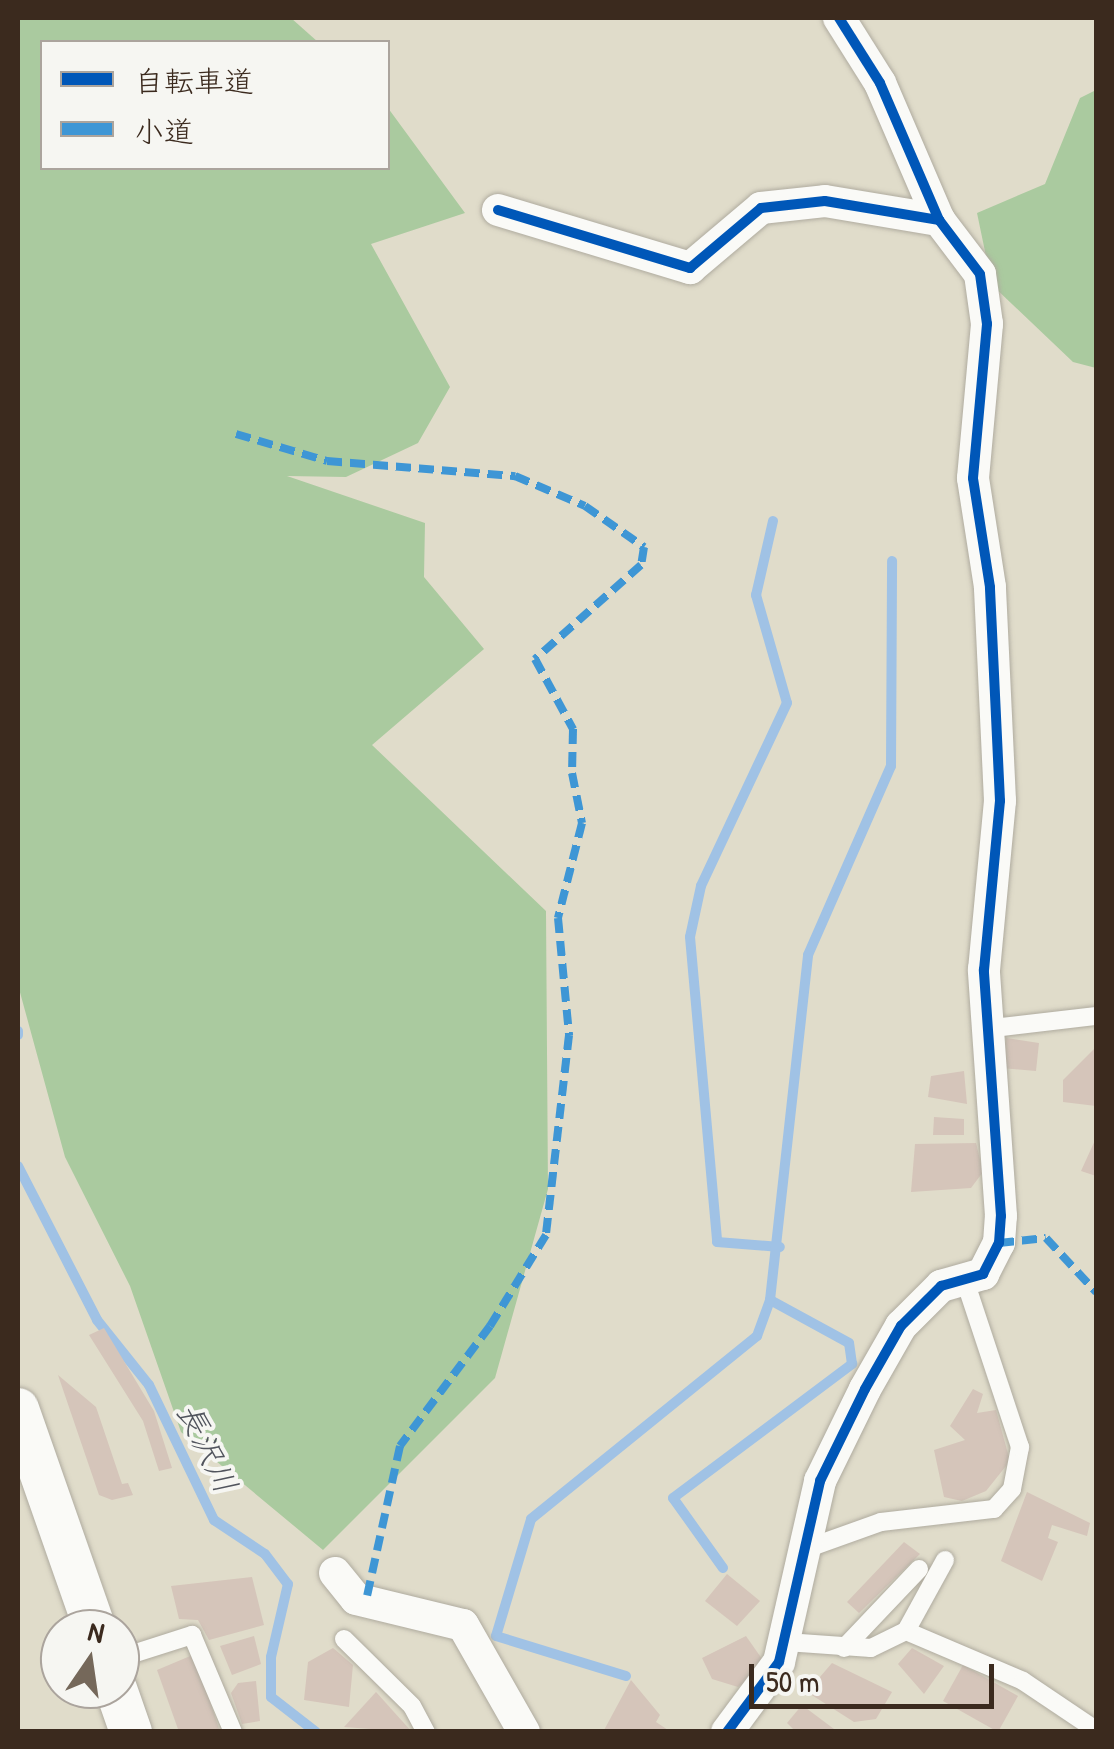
<!DOCTYPE html>
<meta charset="utf-8">
<style>
body{margin:0}
#map{position:relative;width:1114px;height:1749px;overflow:hidden;background:#e0dcca;font-family:"Patrick Hand","Klee One",sans-serif}
div>[style]{position:absolute}
.forest>*{inset:0;background:#aaca9f}
.stream>*{height:10px;margin:-5px;padding:0 5px;transform-origin:5px;border-radius:5px;background:#a0c2e5}
.building>*{inset:0;background:#d5c5ba}
.roads{filter:drop-shadow(0 0 2px #afab9f) drop-shadow(0 0 2px #afab9f)}
.service>*{height:18px;margin:-9px;padding:0 9px;transform-origin:9px;border-radius:9px;background:#fafaf7}
.minor>*{height:32px;margin:-16px;padding:0 16px;transform-origin:16px;border-radius:16px;background:#fafaf7}
.tertiary>*{height:42px;margin:-21px;padding:0 21px;transform-origin:21px;border-radius:21px;background:#fafaf7}
.quiet>*{height:8px;margin-top:-4px;transform-origin:0;background:repeating-linear-gradient(90deg,#3e96d5 0 15px,transparent 0 23px)}
.cycleway>*{height:10px;margin:-5px;padding:0 5px;transform-origin:5px;border-radius:5px;background:#0057b8}
span{translate:-50% -50%;white-space:nowrap;text-align:center;line-height:1.15;-webkit-text-stroke:8px #f6f6f2;paint-order:stroke}
.water-label{font-size:32px;color:#51545d;font-style:italic}
.frame{position:absolute;inset:0;border:20px solid #3b2a1e;pointer-events:none}
.legend{position:absolute;left:40px;top:40px;width:350px;height:130px;box-sizing:border-box;background:#f6f6f2;border:2px solid #aba49d;margin:0;padding:12px 18px;list-style:none;font-size:30px;color:#3b2a1e}
.legend li{display:flex;align-items:center;gap:20px;height:50px}
.legend b{width:50px;border:2px solid #aba49d}
.north{position:absolute;left:40px;top:1609px;width:100px;height:100px;box-sizing:border-box;background:#f6f6f2;border:2px solid #aba49d;border-radius:50%;rotate:13deg;font-size:28px;font-weight:700;line-height:40px;text-align:center;color:#3b2a1e}
.north::after{content:'';display:block;margin:auto;width:35px;height:45px;background:#75685a;clip-path:polygon(50% 0,100% 100%,50% 72%,0 100%)}
.scale{position:absolute;left:749px;top:1664px;width:245px;height:45px;box-sizing:border-box;border:5px solid #3b2a1e;border-top:0;padding-left:12px;font-size:30px;line-height:35px;white-space:nowrap;color:#3b2a1e;-webkit-text-stroke:8px #f6f6f2;paint-order:stroke}
</style>
<div id="map">
<div class="forest">
<i style="clip-path:polygon(18px 18px,291px 18px,318px 42px,42px 42px,42px 168px,388px 168px,388px 108px,465px 213px,371px 244px,450px 387px,418px 443px,346px 477px,287px 476px,425px 523px,424px 577px,484px 649px,372px 745px,546px 911px,548px 1189px,495px 1378px,323px 1550px,181px 1432px,130px 1286px,65px 1157px,18px 985px)"></i>
<i style="clip-path:polygon(1096px 90px,1096px 368px,1073px 362px,992px 285px,977px 213px,1045px 184px,1080px 98px)"></i>
</div>
<div class="stream">
<i style="left:773px;top:521px;width:76px;rotate:102.9deg"></i>
<i style="left:756px;top:595px;width:112px;rotate:74deg"></i>
<i style="left:787px;top:703px;width:202px;rotate:115.2deg"></i>
<i style="left:701px;top:886px;width:52px;rotate:102.2deg"></i>
<i style="left:690px;top:937px;width:306px;rotate:84.9deg"></i>
<i style="left:717px;top:1242px;width:63px;rotate:4.5deg"></i>
<i style="left:18px;top:1031px;width:4px;rotate:90deg"></i>
<i style="left:18px;top:1166px;width:173px;rotate:62.8deg"></i>
<i style="left:97px;top:1320px;width:83px;rotate:51.3deg"></i>
<i style="left:149px;top:1385px;width:150px;rotate:64.3deg"></i>
<i style="left:214px;top:1520px;width:61px;rotate:33.7deg"></i>
<i style="left:265px;top:1554px;width:38px;rotate:53deg"></i>
<i style="left:288px;top:1584px;width:75px;rotate:103.1deg"></i>
<i style="left:271px;top:1657px;width:40px;rotate:90deg"></i>
<i style="left:271px;top:1697px;width:57px;rotate:37.9deg"></i>
<i style="left:723px;top:1568px;width:86px;rotate:-125.5deg"></i>
<i style="left:673px;top:1498px;width:224px;rotate:-36.8deg"></i>
<i style="left:852px;top:1364px;width:21px;rotate:-98deg"></i>
<i style="left:849px;top:1343px;width:90px;rotate:-151.4deg"></i>
<i style="left:626px;top:1676px;width:136px;rotate:-162.9deg"></i>
<i style="left:496px;top:1636px;width:122px;rotate:-73.3deg"></i>
<i style="left:531px;top:1519px;width:291px;rotate:-39deg"></i>
<i style="left:757px;top:1336px;width:38px;rotate:-70deg"></i>
<i style="left:770px;top:1300px;width:347px;rotate:-83.7deg"></i>
<i style="left:808px;top:955px;width:206px;rotate:-66.3deg"></i>
<i style="left:891px;top:766px;width:205px;rotate:-89.7deg"></i>
</div>
<div class="building">
<i style="clip-path:polygon(1006px 1038px,1039px 1043px,1036px 1071px,1002px 1068px)"></i>
<i style="clip-path:polygon(1096px 1047px,1096px 1106px,1063px 1102px,1063px 1080px)"></i>
<i style="clip-path:polygon(964px 1071px,967px 1104px,928px 1097px,931px 1076px)"></i>
<i style="clip-path:polygon(934px 1117px,964px 1119px,964px 1135px,933px 1135px)"></i>
<i style="clip-path:polygon(1096px 1138px,1096px 1176px,1081px 1171px)"></i>
<i style="clip-path:polygon(976px 1143px,983px 1172px,971px 1188px,911px 1192px,915px 1144px)"></i>
<i style="clip-path:polygon(104px 1328px,154px 1411px,172px 1468px,159px 1471px,143px 1421px,89px 1335px)"></i>
<i style="clip-path:polygon(58px 1375px,96px 1407px,122px 1484px,128px 1483px,133px 1495px,112px 1500px,99px 1495px)"></i>
<i style="clip-path:polygon(973px 1389px,983px 1394px,977px 1413px,996px 1410px,1010px 1461px,986px 1491px,962px 1501px,944px 1497px,934px 1450px,965px 1440px,950px 1426px)"></i>
<i style="clip-path:polygon(1027px 1492px,1090px 1523px,1087px 1536px,1052px 1525px,1048px 1538px,1058px 1542px,1042px 1581px,1001px 1561px)"></i>
<i style="clip-path:polygon(904px 1542px,920px 1554px,859px 1613px,847px 1602px)"></i>
<i style="clip-path:polygon(727px 1574px,760px 1601px,737px 1626px,705px 1601px)"></i>
<i style="clip-path:polygon(252px 1577px,264px 1625px,209px 1640px,198px 1620px,179px 1619px,171px 1586px)"></i>
<i style="clip-path:polygon(254px 1636px,261px 1664px,232px 1675px,220px 1646px)"></i>
<i style="clip-path:polygon(746px 1636px,767px 1666px,738px 1687px,712px 1679px,702px 1658px)"></i>
<i style="clip-path:polygon(333px 1648px,353px 1665px,349px 1707px,304px 1700px,308px 1662px)"></i>
<i style="clip-path:polygon(912px 1648px,944px 1666px,924px 1694px,898px 1664px)"></i>
<i style="clip-path:polygon(195px 1654px,220px 1732px,179px 1732px,157px 1670px)"></i>
<i style="clip-path:polygon(832px 1663px,892px 1692px,876px 1719px,854px 1722px,807px 1692px)"></i>
<i style="clip-path:polygon(963px 1665px,1018px 1696px,998px 1732px,943px 1701px)"></i>
<i style="clip-path:polygon(631px 1680px,660px 1715px,656px 1722px,671px 1732px,603px 1732px)"></i>
<i style="clip-path:polygon(256px 1681px,260px 1721px,242px 1724px,231px 1693px,238px 1683px)"></i>
<i style="clip-path:polygon(376px 1692px,412px 1732px,344px 1727px)"></i>
<i style="clip-path:polygon(802px 1705px,838px 1732px,796px 1732px,787px 1723px)"></i>
</div>
<div class="roads">
<div class="service">
<i style="left:985px;top:1029px;width:112px;rotate:-6.7deg"></i>
<i style="left:800px;top:1551px;width:86px;rotate:-19.7deg"></i>
<i style="left:881px;top:1522px;width:114px;rotate:-6.6deg"></i>
<i style="left:994px;top:1509px;width:27px;rotate:-48deg"></i>
<i style="left:1012px;top:1489px;width:43px;rotate:-79.2deg"></i>
<i style="left:1020px;top:1447px;width:175px;rotate:-108.3deg"></i>
<i style="left:906px;top:1631px;width:81px;rotate:-61.2deg"></i>
<i style="left:344px;top:1639px;width:95px;rotate:44.6deg"></i>
<i style="left:412px;top:1706px;width:30px;rotate:62deg"></i>
<i style="left:786px;top:1642px;width:85px;rotate:4deg"></i>
<i style="left:871px;top:1648px;width:39px;rotate:-26deg"></i>
<i style="left:906px;top:1631px;width:127px;rotate:23.1deg"></i>
<i style="left:1023px;top:1681px;width:88px;rotate:33.9deg"></i>
<i style="left:844px;top:1648px;width:109px;rotate:-46.5deg"></i>
<i style="left:120px;top:1658px;width:76px;rotate:-17.7deg"></i>
<i style="left:192px;top:1635px;width:105px;rotate:67.1deg"></i>
</div>
<div class="minor">
<i style="left:498px;top:210px;width:201px;rotate:16.8deg"></i>
<i style="left:690px;top:268px;width:93px;rotate:-40.2deg"></i>
<i style="left:761px;top:208px;width:64px;rotate:-6.2deg"></i>
<i style="left:825px;top:201px;width:116px;rotate:9.5deg"></i>
<i style="left:335px;top:1573px;width:33px;rotate:51deg"></i>
<i style="left:356px;top:1599px;width:110px;rotate:13.7deg"></i>
<i style="left:463px;top:1625px;width:123px;rotate:60.3deg"></i>
<i style="left:727px;top:1732px;width:87px;rotate:-53.4deg"></i>
<i style="left:779px;top:1662px;width:186px;rotate:-77.2deg"></i>
<i style="left:820px;top:1481px;width:102px;rotate:-63.9deg"></i>
<i style="left:865px;top:1389px;width:73px;rotate:-60.3deg"></i>
<i style="left:901px;top:1326px;width:57px;rotate:-45deg"></i>
<i style="left:941px;top:1286px;width:44px;rotate:-15.9deg"></i>
<i style="left:983px;top:1274px;width:35px;rotate:-63deg"></i>
<i style="left:999px;top:1243px;width:27px;rotate:-86deg"></i>
<i style="left:1001px;top:1216px;width:247px;rotate:-94deg"></i>
<i style="left:984px;top:970px;width:170px;rotate:-84.6deg"></i>
<i style="left:1000px;top:801px;width:214px;rotate:-92.7deg"></i>
<i style="left:990px;top:587px;width:110px;rotate:-98.9deg"></i>
<i style="left:973px;top:478px;width:155px;rotate:-84.8deg"></i>
<i style="left:987px;top:324px;width:50px;rotate:-98deg"></i>
<i style="left:980px;top:274px;width:68px;rotate:-127.2deg"></i>
<i style="left:939px;top:220px;width:149px;rotate:-113.3deg"></i>
<i style="left:880px;top:83px;width:77px;rotate:-122.2deg"></i>
</div>
<div class="tertiary">
<i style="left:18px;top:1409px;width:233px;rotate:70.7deg"></i>
<i style="left:116px;top:1689px;width:46px;rotate:70.8deg"></i>
</div>
</div>
<div class="quiet">
<i style="left:236px;top:434px;width:95px;rotate:16.5deg"></i>
<i style="left:327px;top:461px;width:189px;rotate:4.6deg"></i>
<i style="left:515px;top:476px;width:76px;rotate:23.2deg"></i>
<i style="left:585px;top:506px;width:72px;rotate:34.8deg"></i>
<i style="left:644px;top:547px;width:18px;rotate:99deg"></i>
<i style="left:641px;top:565px;width:142px;rotate:138.4deg"></i>
<i style="left:535px;top:659px;width:80px;rotate:61.5deg"></i>
<i style="left:573px;top:729px;width:44px;rotate:91.3deg"></i>
<i style="left:572px;top:773px;width:51px;rotate:78.7deg"></i>
<i style="left:582px;top:823px;width:98px;rotate:104.2deg"></i>
<i style="left:558px;top:918px;width:118px;rotate:84.6deg"></i>
<i style="left:569px;top:1035px;width:201px;rotate:96.6deg"></i>
<i style="left:546px;top:1235px;width:107px;rotate:121.6deg"></i>
<i style="left:490px;top:1326px;width:150px;rotate:126.9deg"></i>
<i style="left:400px;top:1446px;width:159px;rotate:102.4deg"></i>
<i style="left:999px;top:1243px;width:47px;rotate:-6.1deg"></i>
<i style="left:1046px;top:1238px;width:74px;rotate:47.2deg"></i>
</div>
<div class="cycleway">
<i style="left:498px;top:210px;width:201px;rotate:16.8deg"></i>
<i style="left:690px;top:268px;width:93px;rotate:-40.2deg"></i>
<i style="left:761px;top:208px;width:64px;rotate:-6.2deg"></i>
<i style="left:825px;top:201px;width:116px;rotate:9.5deg"></i>
<i style="left:727px;top:1732px;width:87px;rotate:-53.4deg"></i>
<i style="left:779px;top:1662px;width:186px;rotate:-77.2deg"></i>
<i style="left:820px;top:1481px;width:102px;rotate:-63.9deg"></i>
<i style="left:865px;top:1389px;width:73px;rotate:-60.3deg"></i>
<i style="left:901px;top:1326px;width:57px;rotate:-45deg"></i>
<i style="left:941px;top:1286px;width:44px;rotate:-15.9deg"></i>
<i style="left:983px;top:1274px;width:35px;rotate:-63deg"></i>
<i style="left:999px;top:1243px;width:27px;rotate:-86deg"></i>
<i style="left:1001px;top:1216px;width:247px;rotate:-94deg"></i>
<i style="left:984px;top:970px;width:170px;rotate:-84.6deg"></i>
<i style="left:1000px;top:801px;width:214px;rotate:-92.7deg"></i>
<i style="left:990px;top:587px;width:110px;rotate:-98.9deg"></i>
<i style="left:973px;top:478px;width:155px;rotate:-84.8deg"></i>
<i style="left:987px;top:324px;width:50px;rotate:-98deg"></i>
<i style="left:980px;top:274px;width:68px;rotate:-127.2deg"></i>
<i style="left:939px;top:220px;width:149px;rotate:-113.3deg"></i>
<i style="left:880px;top:83px;width:77px;rotate:-122.2deg"></i>
</div>
<div class="water-label">
<span style="left:207px;top:1448px;rotate:64deg">長沢川</span>
</div>
<div class="frame"></div>
<ul class="legend">
<li><b style="height:12px;background:#0057b8"></b>自転車道</li>
<li><b style="height:12px;background:#3e96d5"></b>小道</li>
</ul>
<div class="north">N</div>
<div class="scale">50 m</div>
</div>
